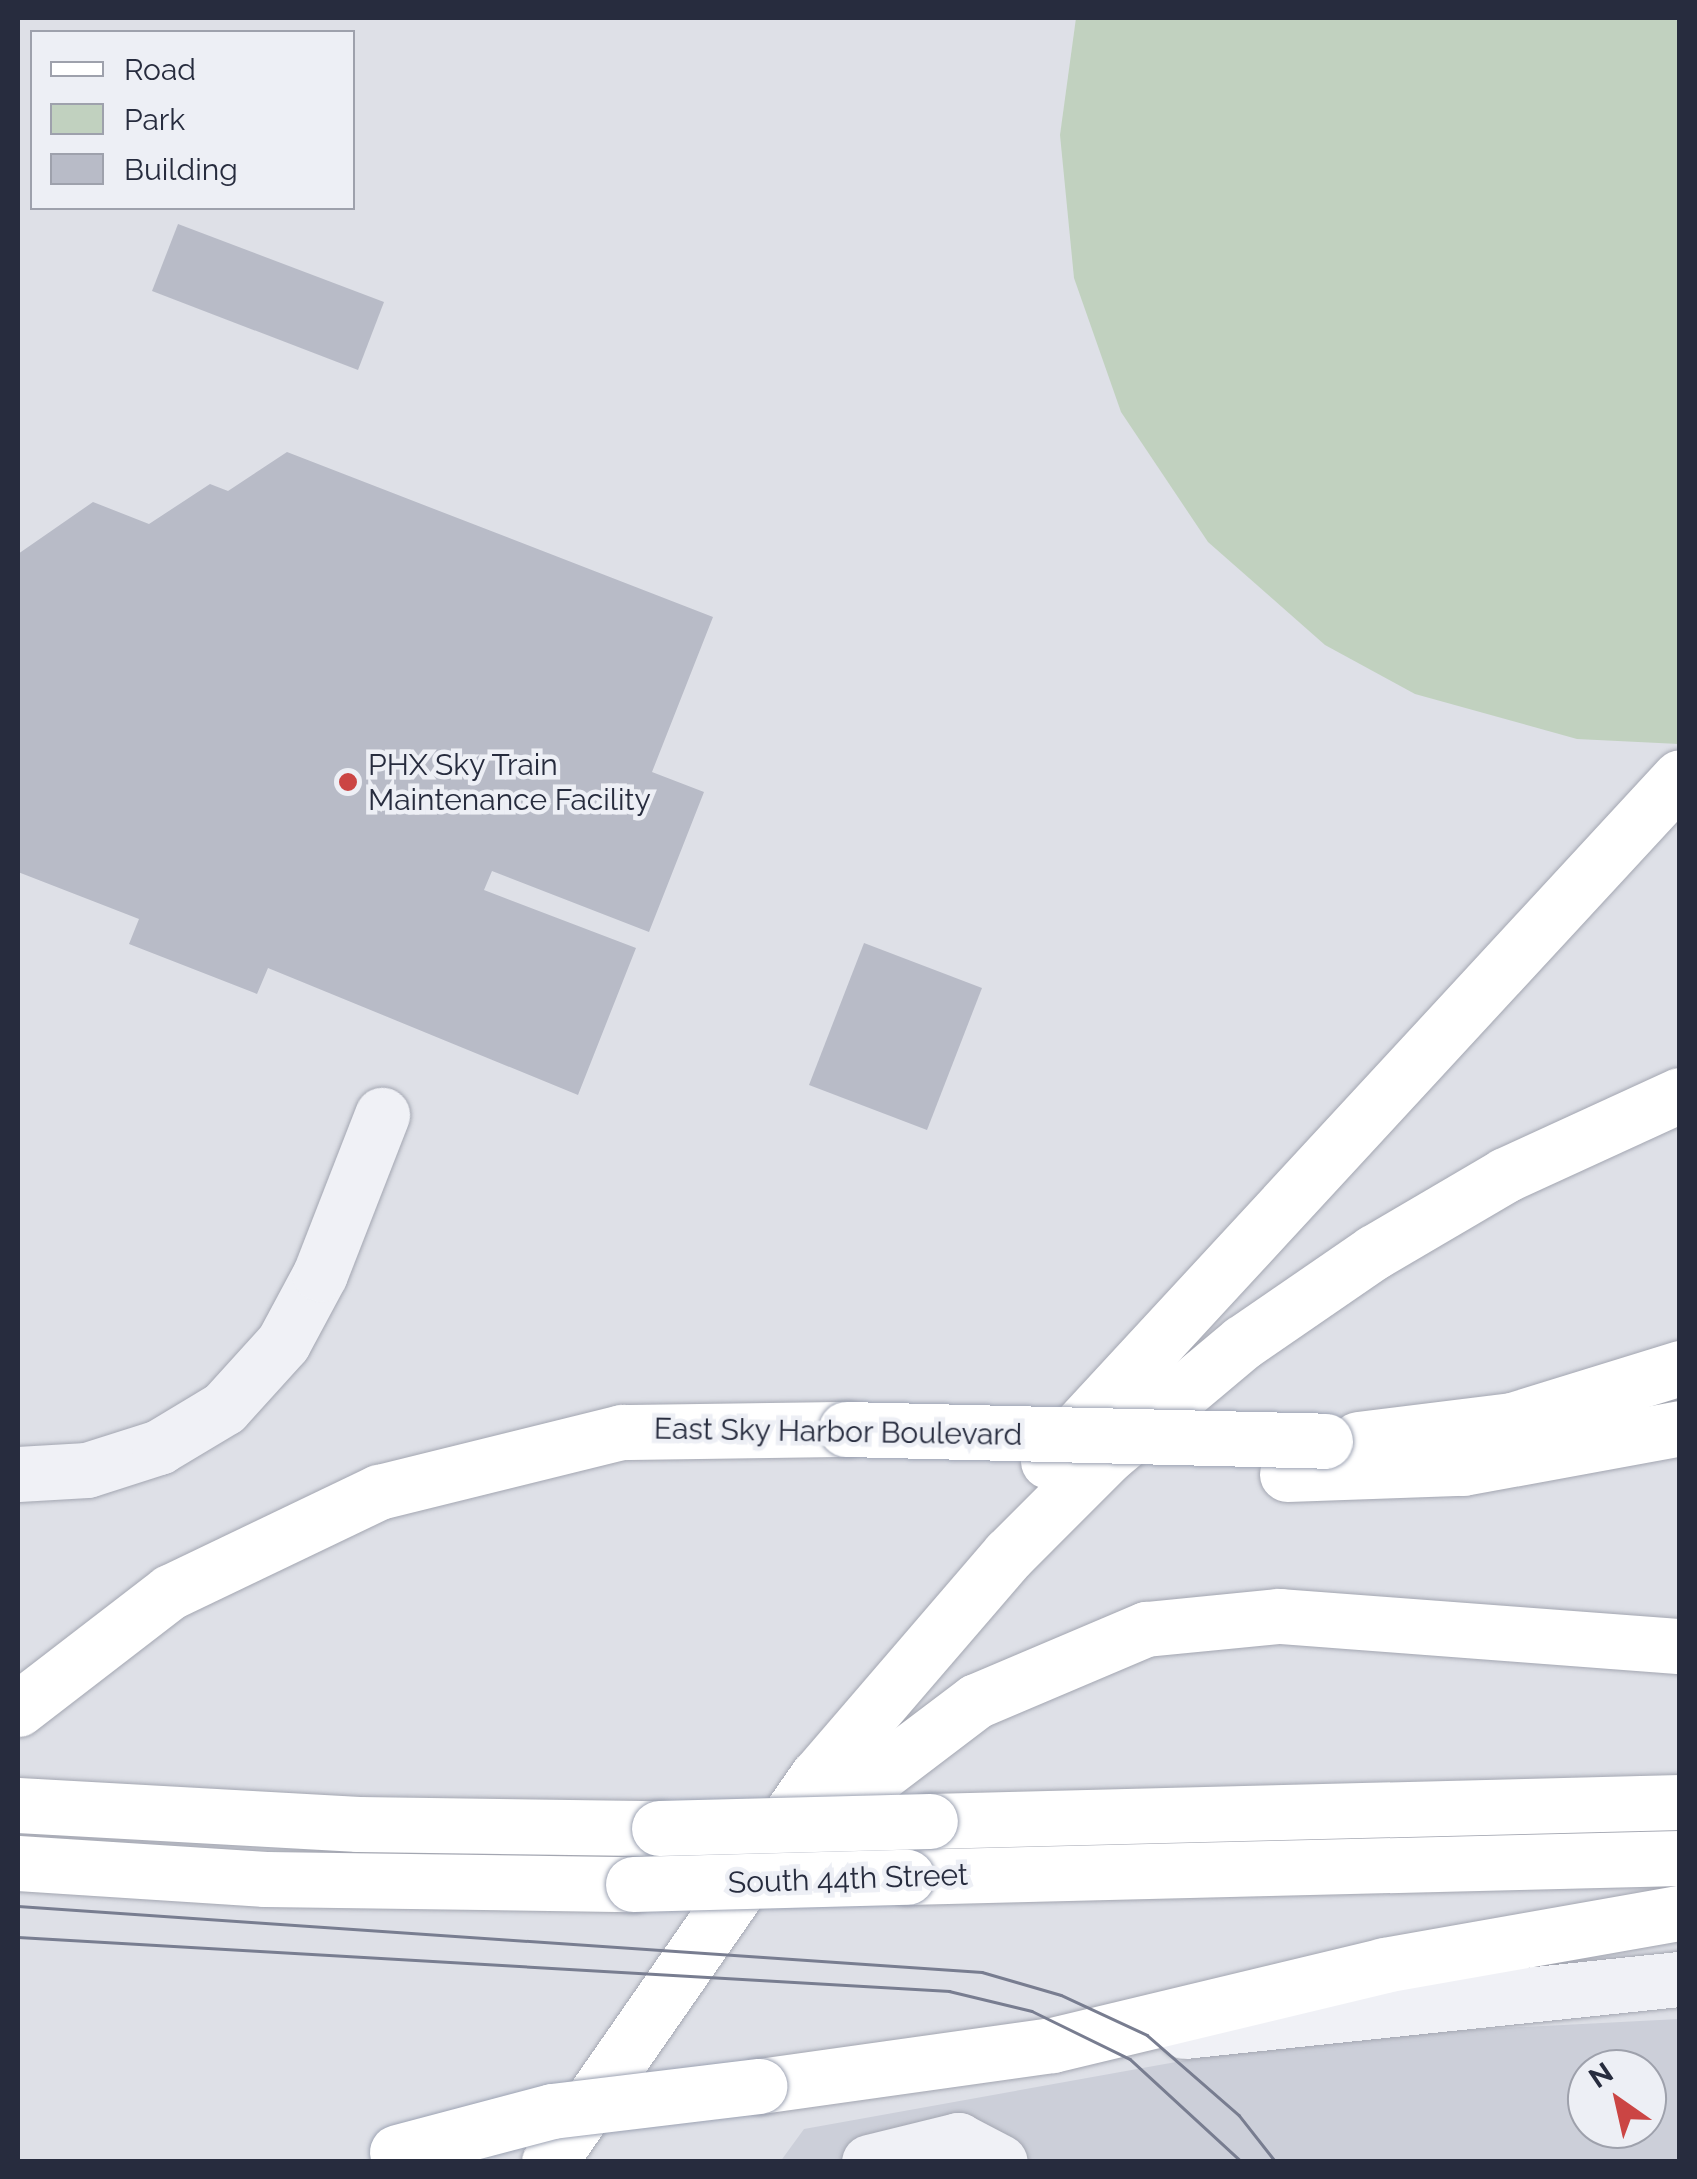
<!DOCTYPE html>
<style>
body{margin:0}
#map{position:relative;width:1697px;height:2179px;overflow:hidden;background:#dee0e7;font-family:Raleway,sans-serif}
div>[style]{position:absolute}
.built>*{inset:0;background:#cccfd9}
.green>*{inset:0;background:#c1d1bf}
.building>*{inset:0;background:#b8bbc7}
.roads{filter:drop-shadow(0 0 2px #a3a6b1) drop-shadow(0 0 2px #a3a6b1)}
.minor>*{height:55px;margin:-27.5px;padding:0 27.5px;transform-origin:27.5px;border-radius:27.5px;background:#f0f1f6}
.major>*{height:55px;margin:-27.5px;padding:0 27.5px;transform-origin:27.5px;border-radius:27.5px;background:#fff}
.highway>*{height:55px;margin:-27.5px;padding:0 27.5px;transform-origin:27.5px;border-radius:27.5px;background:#fff}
.tram>*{height:2.5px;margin:-1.25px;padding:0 1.25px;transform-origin:1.25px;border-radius:1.25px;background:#787d90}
.bridges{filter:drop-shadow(0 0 2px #9da3b3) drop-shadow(0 0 2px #9da3b3)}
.major-bridge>*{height:55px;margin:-27.5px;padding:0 27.5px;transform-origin:27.5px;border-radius:27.5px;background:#fff}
.highway-bridge>*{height:55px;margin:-27.5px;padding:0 27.5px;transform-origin:27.5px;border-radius:27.5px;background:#fff}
.dots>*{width:28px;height:28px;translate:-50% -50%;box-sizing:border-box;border:5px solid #edeff5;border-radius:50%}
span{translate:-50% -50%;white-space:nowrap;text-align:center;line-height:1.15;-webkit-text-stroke:9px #edeff5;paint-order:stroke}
.poi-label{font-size:30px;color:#272c3e}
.left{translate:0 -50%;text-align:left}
.street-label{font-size:30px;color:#272c3e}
.frame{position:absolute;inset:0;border:20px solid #272c3e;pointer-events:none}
.legend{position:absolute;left:30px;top:30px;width:325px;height:180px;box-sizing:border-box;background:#edeff5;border:2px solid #9ea1ac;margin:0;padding:12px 18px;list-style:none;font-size:30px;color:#272c3e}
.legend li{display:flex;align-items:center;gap:20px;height:50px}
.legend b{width:50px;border:2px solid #9ea1ac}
.north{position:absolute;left:1567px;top:2049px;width:100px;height:100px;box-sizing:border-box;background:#edeff5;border:2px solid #9ea1ac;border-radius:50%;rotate:326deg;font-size:28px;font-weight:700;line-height:40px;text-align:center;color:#272c3e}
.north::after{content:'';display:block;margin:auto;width:35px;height:45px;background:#cb4544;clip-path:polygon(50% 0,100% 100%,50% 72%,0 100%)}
</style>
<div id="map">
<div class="built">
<i style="clip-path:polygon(evenodd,1679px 2019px,1679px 2161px,780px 2162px,804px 2129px,1309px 2038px,1679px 2019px,1587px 2069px,1647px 2069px,1647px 2129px,1587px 2129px,1587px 2069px)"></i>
</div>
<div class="green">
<i style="clip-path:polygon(1076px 18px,1679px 18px,1679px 744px,1577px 739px,1415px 694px,1325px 645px,1208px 542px,1121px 412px,1074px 278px,1060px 135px)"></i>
</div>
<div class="building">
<i style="clip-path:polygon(178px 224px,384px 302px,358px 370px,152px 291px)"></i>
<i style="clip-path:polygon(287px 452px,713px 617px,652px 772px,704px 792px,649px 932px,492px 871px,484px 890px,636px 948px,578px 1095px,268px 968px,257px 994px,129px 944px,139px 919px,18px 872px,18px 554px,93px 502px,149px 524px,210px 484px,228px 491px)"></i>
<i style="clip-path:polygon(864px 943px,982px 988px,927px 1130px,809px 1085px)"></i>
</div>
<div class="roads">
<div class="minor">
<i style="left:18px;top:1474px;width:69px;rotate:-3.3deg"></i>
<i style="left:87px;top:1470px;width:76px;rotate:-17.7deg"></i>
<i style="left:159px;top:1447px;width:76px;rotate:-31deg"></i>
<i style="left:224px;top:1408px;width:88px;rotate:-47.8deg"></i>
<i style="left:283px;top:1343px;width:78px;rotate:-61.8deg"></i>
<i style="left:320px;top:1274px;width:171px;rotate:-68.7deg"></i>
<i style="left:1184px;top:2031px;width:499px;rotate:-6deg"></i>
<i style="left:869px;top:2162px;width:92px;rotate:-13.9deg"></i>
<i style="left:958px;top:2140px;width:47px;rotate:27.6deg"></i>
</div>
<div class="major">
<i style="left:18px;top:1805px;width:341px;rotate:3.2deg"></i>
<i style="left:358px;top:1824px;width:301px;rotate:0.8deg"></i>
<i style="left:930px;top:1821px;width:750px;rotate:-1.45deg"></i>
<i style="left:18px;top:1863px;width:248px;rotate:3.7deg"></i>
<i style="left:265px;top:1879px;width:368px;rotate:0.8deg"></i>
<i style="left:907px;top:1877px;width:773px;rotate:-1.41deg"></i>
<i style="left:760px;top:2086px;width:295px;rotate:-8deg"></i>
<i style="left:1052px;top:2045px;width:342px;rotate:-13.5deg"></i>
<i style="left:1384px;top:1965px;width:301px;rotate:-10deg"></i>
</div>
<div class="highway">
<i style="left:1358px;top:1439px;width:155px;rotate:-7deg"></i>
<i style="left:1512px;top:1420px;width:176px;rotate:-17.2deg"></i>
<i style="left:1048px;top:1461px;width:931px;rotate:-47.26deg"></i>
<i style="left:1287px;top:1474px;width:176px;rotate:-2deg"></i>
<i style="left:1463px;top:1468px;width:221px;rotate:-10.4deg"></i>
<i style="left:18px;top:1709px;width:192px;rotate:-37.6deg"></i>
<i style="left:170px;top:1592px;width:232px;rotate:-25.6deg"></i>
<i style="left:379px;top:1492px;width:250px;rotate:-13.9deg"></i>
<i style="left:622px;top:1432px;width:224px;rotate:-0.8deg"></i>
<i style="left:806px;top:1849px;width:107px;rotate:-45.4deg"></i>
<i style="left:881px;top:1773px;width:119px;rotate:-37.2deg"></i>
<i style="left:976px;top:1701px;width:185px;rotate:-23deg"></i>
<i style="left:1146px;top:1629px;width:134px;rotate:-5.6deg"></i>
<i style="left:1279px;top:1616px;width:402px;rotate:4.3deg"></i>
<i style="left:549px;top:2162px;width:469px;rotate:-55.2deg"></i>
<i style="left:817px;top:1777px;width:294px;rotate:-49.3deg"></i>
<i style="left:1009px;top:1554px;width:139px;rotate:-45deg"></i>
<i style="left:1107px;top:1456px;width:177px;rotate:-40deg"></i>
<i style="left:1243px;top:1342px;width:159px;rotate:-34.5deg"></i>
<i style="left:1374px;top:1252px;width:152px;rotate:-30.4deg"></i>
<i style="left:1505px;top:1175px;width:192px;rotate:-24.6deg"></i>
</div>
</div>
<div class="tram">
<i style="left:18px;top:1906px;width:966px;rotate:3.92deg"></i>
<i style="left:982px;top:1972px;width:82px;rotate:16.2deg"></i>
<i style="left:1061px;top:1995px;width:95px;rotate:24.9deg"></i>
<i style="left:1147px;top:2035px;width:122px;rotate:41deg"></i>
<i style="left:1239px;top:2115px;width:60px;rotate:51.8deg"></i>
<i style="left:18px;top:1937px;width:933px;rotate:3.32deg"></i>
<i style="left:949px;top:1991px;width:85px;rotate:13.5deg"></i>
<i style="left:1032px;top:2011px;width:109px;rotate:26.1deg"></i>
<i style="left:1130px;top:2059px;width:152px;rotate:42.6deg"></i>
</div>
<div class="bridges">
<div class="major-bridge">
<i style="left:659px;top:1828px;width:271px;rotate:-1.5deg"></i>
<i style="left:633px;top:1884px;width:274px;rotate:-1.5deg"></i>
<i style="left:397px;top:2152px;width:160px;rotate:-14.8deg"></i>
<i style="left:552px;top:2111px;width:209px;rotate:-6.9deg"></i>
</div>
<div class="highway-bridge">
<i style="left:846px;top:1429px;width:479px;rotate:1.4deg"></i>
</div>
</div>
<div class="dots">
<i style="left:348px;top:782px;background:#cb4544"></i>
</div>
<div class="poi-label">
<span class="left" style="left:368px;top:782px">PHX Sky Train<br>Maintenance Facility</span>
</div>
<div class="street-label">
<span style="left:838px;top:1432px;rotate:1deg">East Sky Harbor Boulevard</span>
<span style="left:848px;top:1879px;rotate:-2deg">South 44th Street</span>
</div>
<div class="frame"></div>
<ul class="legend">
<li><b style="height:12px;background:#fff"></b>Road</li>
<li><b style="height:28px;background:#c1d1bf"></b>Park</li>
<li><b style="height:28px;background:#b8bbc7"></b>Building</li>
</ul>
<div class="north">N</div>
</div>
